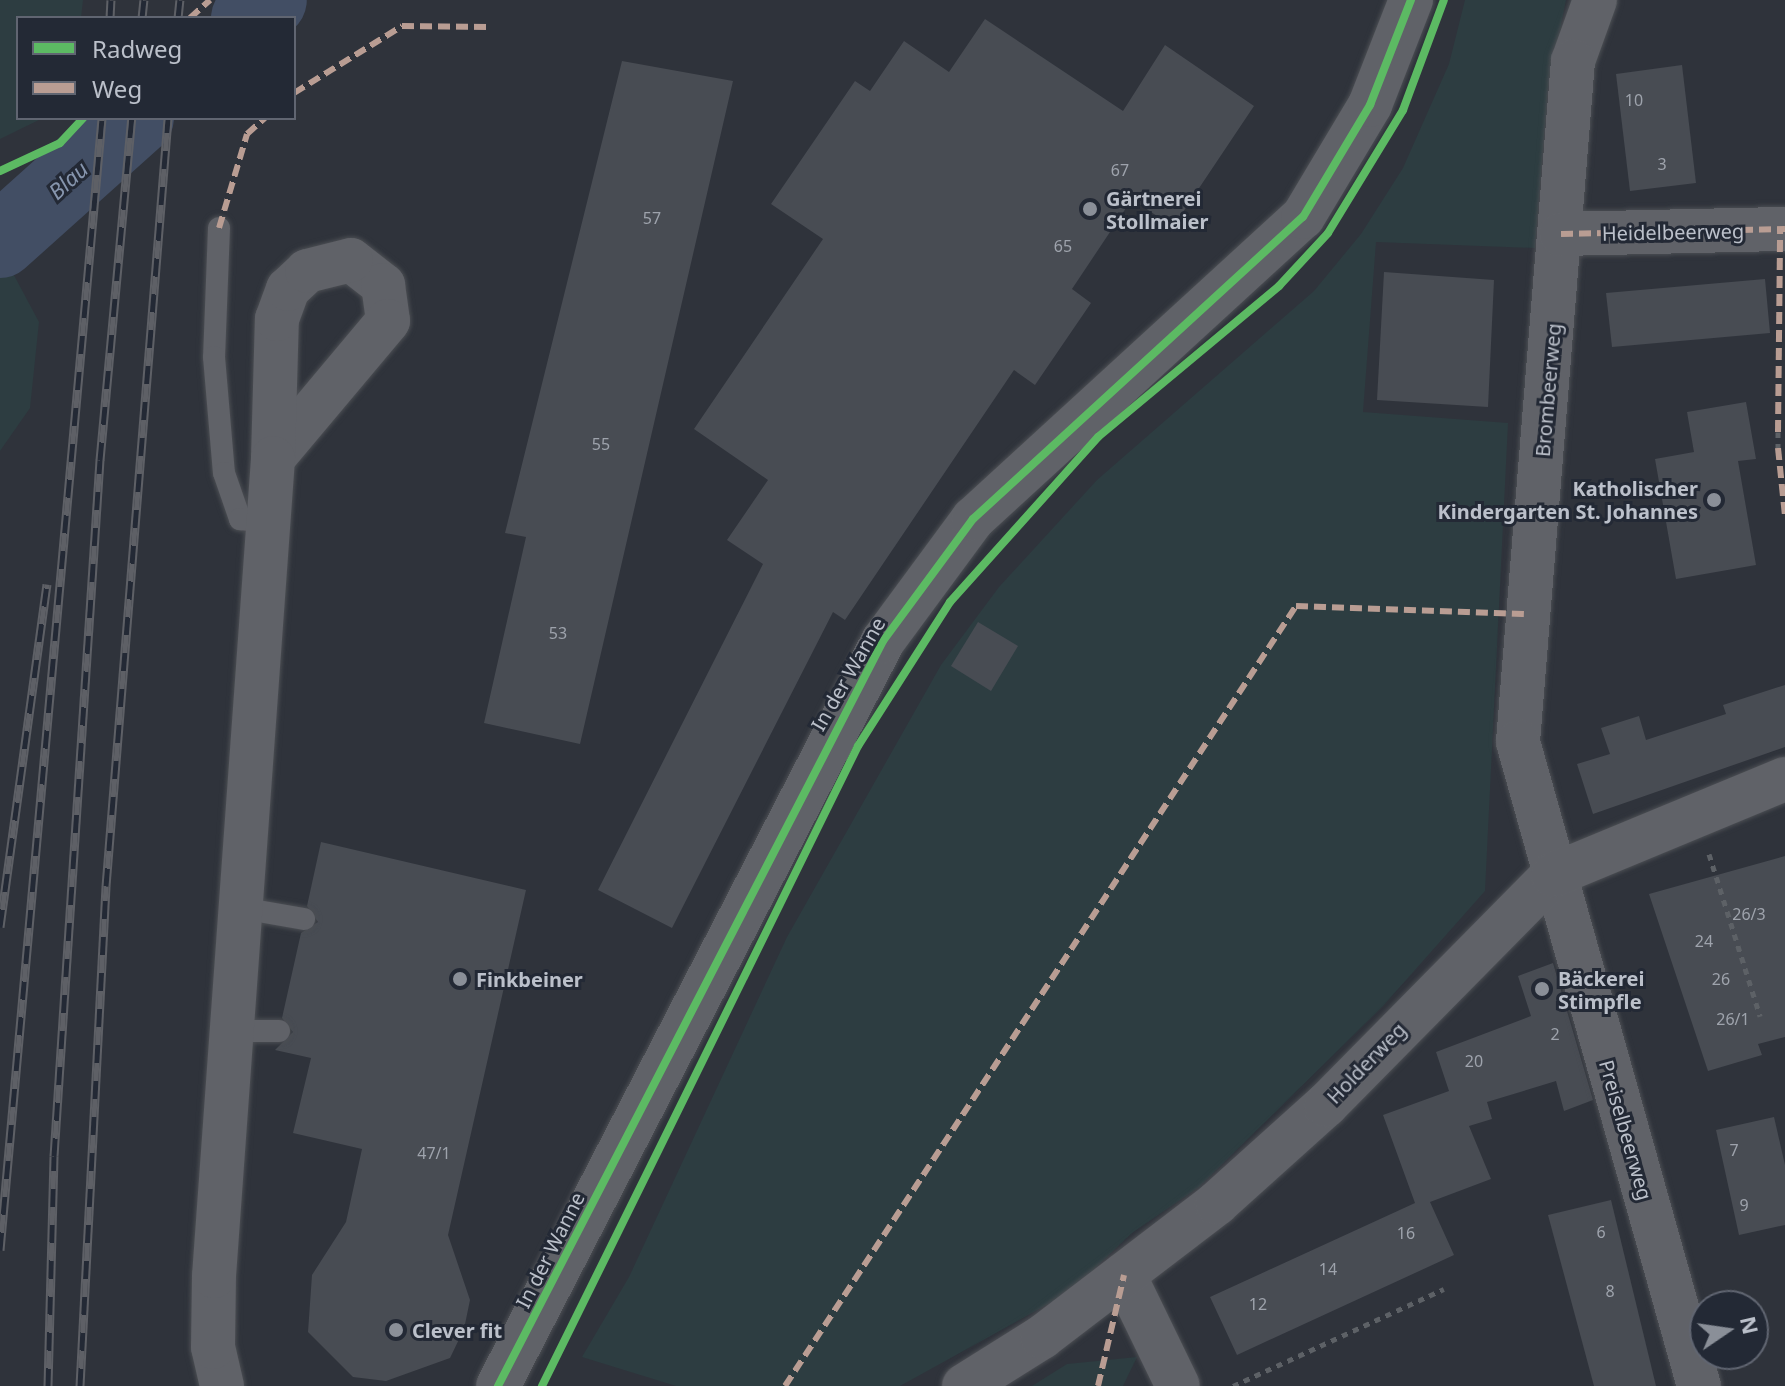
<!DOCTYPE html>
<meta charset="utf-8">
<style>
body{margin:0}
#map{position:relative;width:1785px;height:1386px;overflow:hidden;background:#2f333b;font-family:"Noto Sans",sans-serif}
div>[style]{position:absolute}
.green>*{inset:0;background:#2d3d41}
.river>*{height:74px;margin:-37px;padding:0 37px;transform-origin:37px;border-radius:37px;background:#424e64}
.building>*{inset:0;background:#484c53}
.path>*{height:5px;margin-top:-2.5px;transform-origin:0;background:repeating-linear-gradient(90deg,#5d6166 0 6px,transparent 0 12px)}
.roads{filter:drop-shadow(0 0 2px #4b4e53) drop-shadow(0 0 2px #4b4e53)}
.service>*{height:22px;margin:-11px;padding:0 11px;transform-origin:11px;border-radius:11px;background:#606268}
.minor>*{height:44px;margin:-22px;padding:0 22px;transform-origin:22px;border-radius:22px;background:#606268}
.tertiary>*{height:44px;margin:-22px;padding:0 22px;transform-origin:22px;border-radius:22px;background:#606268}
.rail>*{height:9px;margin-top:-4.5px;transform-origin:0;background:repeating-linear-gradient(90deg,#232935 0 18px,#5e6066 0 36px);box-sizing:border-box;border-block:2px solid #5e6066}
.quiet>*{height:6px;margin-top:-3px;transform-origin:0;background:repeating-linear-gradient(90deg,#b99d93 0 12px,transparent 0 18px)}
.cycleway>*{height:8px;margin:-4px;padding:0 4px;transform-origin:4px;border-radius:4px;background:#5cba63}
.dots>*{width:22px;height:22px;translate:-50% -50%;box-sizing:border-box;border:4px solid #232935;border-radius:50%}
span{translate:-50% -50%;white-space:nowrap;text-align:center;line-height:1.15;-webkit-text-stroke:6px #232935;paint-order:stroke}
.number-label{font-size:16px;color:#9ea3ac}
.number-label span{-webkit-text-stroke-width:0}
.poi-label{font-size:20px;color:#bbc0ca;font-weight:700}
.left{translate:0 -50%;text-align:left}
.right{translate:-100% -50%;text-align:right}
.street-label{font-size:20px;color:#bbc0ca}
.water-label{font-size:22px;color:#8695ad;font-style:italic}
.legend{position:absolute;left:16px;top:16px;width:280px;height:104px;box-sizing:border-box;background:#232935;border:2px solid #606571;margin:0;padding:10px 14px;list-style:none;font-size:24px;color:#bbc0ca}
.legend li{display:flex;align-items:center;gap:16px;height:40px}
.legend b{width:40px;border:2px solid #606571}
.north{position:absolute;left:1689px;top:1290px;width:80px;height:80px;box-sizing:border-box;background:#232935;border:2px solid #606571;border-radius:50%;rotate:77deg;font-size:22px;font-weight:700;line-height:32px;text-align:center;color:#bbc0ca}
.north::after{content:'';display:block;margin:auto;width:28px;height:36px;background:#8a8f98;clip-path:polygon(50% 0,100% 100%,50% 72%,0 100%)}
</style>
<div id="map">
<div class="green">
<i style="clip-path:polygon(0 0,83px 0,81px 18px,18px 18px,18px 118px,43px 118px,0 139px)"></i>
<i style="clip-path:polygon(1465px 0,1566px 0,1548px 89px,1535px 248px,1376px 242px,1363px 412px,1508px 423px,1485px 891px,1383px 1006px,1199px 1187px,1132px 1233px,1070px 1292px,900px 1386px,676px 1386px,582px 1357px,629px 1277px,787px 937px,941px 665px,999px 587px,1097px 480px,1314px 291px,1361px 234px,1403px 168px,1449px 64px)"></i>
<i style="clip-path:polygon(0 249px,39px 322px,30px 408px,0 451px)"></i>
<i style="clip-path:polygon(1137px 1357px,1123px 1386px,1032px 1386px,1067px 1364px)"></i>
</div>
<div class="river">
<i style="left:248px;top:18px;width:28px;rotate:-39deg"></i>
<i style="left:0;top:241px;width:184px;rotate:-41.9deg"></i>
</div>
<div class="building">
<i style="clip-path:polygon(985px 19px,1123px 111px,1165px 45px,1254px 106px,1173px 227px,1132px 199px,1072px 289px,1091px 303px,1035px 385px,1014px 370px,845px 620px,833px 612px,672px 928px,598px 890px,763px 564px,727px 540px,768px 480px,694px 429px,823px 239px,771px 204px,855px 81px,870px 91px,904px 41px,949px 72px)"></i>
<i style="clip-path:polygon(622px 61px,733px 81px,580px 744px,484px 723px,526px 537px,505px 533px)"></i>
<i style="clip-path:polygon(1682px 65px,1696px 183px,1630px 191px,1616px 74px)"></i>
<i style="clip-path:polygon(1384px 272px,1494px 280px,1488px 407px,1377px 400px)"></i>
<i style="clip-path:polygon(1765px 279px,1770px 333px,1612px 347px,1606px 293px)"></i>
<i style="clip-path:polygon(1746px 402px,1756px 459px,1738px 461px,1756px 565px,1676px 579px,1655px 459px,1694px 452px,1687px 412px)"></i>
<i style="clip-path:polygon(978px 622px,1018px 646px,991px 691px,951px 666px)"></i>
<i style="clip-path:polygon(1785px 685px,1785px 747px,1593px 814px,1577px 764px,1610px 754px,1601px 728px,1639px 716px,1646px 740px,1726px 714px,1723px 705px)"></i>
<i style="clip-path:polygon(321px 842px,526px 890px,448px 1235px,470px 1300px,464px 1329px,450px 1358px,386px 1381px,353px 1377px,308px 1332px,312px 1275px,346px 1222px,362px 1149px,293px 1133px,311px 1058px,275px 1050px,293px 1032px,282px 1018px,301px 933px,318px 922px,307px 906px)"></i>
<i style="clip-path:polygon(1785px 856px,1785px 1037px,1758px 1044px,1762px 1055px,1708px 1071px,1649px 894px)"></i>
<i style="clip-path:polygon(1553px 963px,1593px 1100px,1564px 1111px,1556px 1081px,1487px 1102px,1492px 1119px,1469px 1126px,1491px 1179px,1430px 1202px,1454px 1255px,1237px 1355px,1210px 1297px,1415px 1203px,1383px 1115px,1449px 1091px,1436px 1052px,1531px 1016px,1518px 976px)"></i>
<i style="clip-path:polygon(1774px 1117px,1785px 1165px,1785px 1225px,1739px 1235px,1716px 1130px)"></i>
<i style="clip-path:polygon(1611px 1200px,1656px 1386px,1594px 1386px,1548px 1215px)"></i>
</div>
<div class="path">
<i style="left:1778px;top:432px;width:16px;rotate:90deg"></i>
<i style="left:1709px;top:854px;width:170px;rotate:72.5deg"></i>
<i style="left:1233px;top:1386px;width:232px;rotate:-24.7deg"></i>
</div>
<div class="roads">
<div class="service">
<i style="left:219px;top:228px;width:129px;rotate:92.2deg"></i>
<i style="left:214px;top:357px;width:116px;rotate:85.1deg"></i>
<i style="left:224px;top:473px;width:49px;rotate:70.8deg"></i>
<i style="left:240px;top:519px;width:29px;rotate:6deg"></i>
<i style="left:241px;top:908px;width:64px;rotate:9.9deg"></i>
<i style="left:232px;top:1031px;width:47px"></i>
</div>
<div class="minor">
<i style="left:1595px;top:0;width:65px;rotate:109.8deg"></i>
<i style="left:1573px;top:61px;width:683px;rotate:94.62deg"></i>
<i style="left:1518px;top:742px;width:669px;rotate:74.3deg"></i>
<i style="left:1561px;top:234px;width:224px;rotate:-1.3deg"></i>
<i style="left:351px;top:260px;width:41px;rotate:38deg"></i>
<i style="left:383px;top:285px;width:36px;rotate:82deg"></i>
<i style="left:388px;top:321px;width:179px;rotate:130deg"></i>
<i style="left:273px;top:458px;width:139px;rotate:-88.4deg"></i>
<i style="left:277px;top:319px;width:32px;rotate:-70deg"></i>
<i style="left:288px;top:289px;width:26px;rotate:-43deg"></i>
<i style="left:307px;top:271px;width:45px;rotate:-14deg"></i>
<i style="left:1124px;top:1275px;width:123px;rotate:64.1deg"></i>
<i style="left:222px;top:1386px;width:40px;rotate:-103deg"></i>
<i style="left:213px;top:1347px;width:71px;rotate:-89.2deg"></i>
<i style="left:214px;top:1276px;width:820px;rotate:-85.87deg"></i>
<i style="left:964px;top:1386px;width:92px;rotate:-32.1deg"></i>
<i style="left:1042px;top:1337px;width:220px;rotate:-37.4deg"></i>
<i style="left:1217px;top:1203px;width:147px;rotate:-42deg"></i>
<i style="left:1326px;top:1105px;width:323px;rotate:-45.4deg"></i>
<i style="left:1553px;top:875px;width:251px;rotate:-22.5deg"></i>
</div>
<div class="tertiary">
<i style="left:498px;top:1386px;width:839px;rotate:-62.67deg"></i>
<i style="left:883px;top:641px;width:152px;rotate:-53.6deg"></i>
<i style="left:973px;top:519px;width:447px;rotate:-42.5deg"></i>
<i style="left:1303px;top:217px;width:131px;rotate:-59.1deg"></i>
<i style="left:1370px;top:105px;width:113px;rotate:-68.7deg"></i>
</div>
</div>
<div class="rail">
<i style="left:110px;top:18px;width:18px;rotate:-87deg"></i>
<i style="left:142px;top:18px;width:18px;rotate:-84deg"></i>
<i style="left:178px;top:18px;width:18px;rotate:-84deg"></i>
<i style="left:0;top:927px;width:346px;rotate:-82.2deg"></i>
<i style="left:0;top:1250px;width:1137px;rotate:-84.85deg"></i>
<i style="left:48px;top:1386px;width:230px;rotate:-88.5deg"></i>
<i style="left:54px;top:1156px;width:698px;rotate:-86.22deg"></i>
<i style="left:100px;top:460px;width:343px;rotate:-84.7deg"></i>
<i style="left:80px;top:1386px;width:501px;rotate:-87.02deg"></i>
<i style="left:106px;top:886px;width:770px;rotate:-85.38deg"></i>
</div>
<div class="quiet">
<i style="left:190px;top:18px;width:27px;rotate:-42deg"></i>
<i style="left:294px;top:93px;width:127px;rotate:-31.8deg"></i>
<i style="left:402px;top:26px;width:86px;rotate:0.7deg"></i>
<i style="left:219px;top:228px;width:98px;rotate:-73.4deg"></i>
<i style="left:247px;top:134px;width:24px;rotate:-42deg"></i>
<i style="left:1561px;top:234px;width:224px;rotate:-1.3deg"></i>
<i style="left:1778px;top:432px;width:202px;rotate:-89.4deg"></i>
<i style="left:1778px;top:448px;width:68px;rotate:84.1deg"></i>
<i style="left:785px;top:1386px;width:932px;rotate:-56.77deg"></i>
<i style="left:1296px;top:606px;width:234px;rotate:2deg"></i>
<i style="left:1098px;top:1386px;width:114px;rotate:-76.8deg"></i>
</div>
<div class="cycleway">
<i style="left:0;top:171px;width:66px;rotate:-25deg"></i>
<i style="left:60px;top:143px;width:34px;rotate:-47deg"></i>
<i style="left:498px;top:1386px;width:839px;rotate:-62.67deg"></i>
<i style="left:883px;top:641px;width:152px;rotate:-53.6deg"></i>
<i style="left:973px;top:519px;width:447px;rotate:-42.5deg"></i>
<i style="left:1303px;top:217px;width:131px;rotate:-59.1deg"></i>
<i style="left:1370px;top:105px;width:113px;rotate:-68.7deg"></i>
<i style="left:542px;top:1386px;width:714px;rotate:-63.72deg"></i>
<i style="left:858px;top:746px;width:171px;rotate:-57.4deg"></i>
<i style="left:950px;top:602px;width:222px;rotate:-48.1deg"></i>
<i style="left:1098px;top:437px;width:236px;rotate:-39.8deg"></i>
<i style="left:1279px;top:286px;width:72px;rotate:-47.2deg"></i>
<i style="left:1328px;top:233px;width:144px;rotate:-58.6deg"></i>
<i style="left:1403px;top:110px;width:117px;rotate:-69.6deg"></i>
</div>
<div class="dots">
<i style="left:1090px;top:209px;background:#8a8f98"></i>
<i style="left:1714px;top:500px;background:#8a8f98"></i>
<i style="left:460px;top:979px;background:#8a8f98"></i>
<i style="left:1542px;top:989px;background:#8a8f98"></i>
<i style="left:396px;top:1330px;background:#8a8f98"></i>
</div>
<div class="number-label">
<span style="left:1634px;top:100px">10</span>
<span style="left:1662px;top:164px">3</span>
<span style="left:1120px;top:170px">67</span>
<span style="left:652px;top:218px">57</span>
<span style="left:1063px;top:246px">65</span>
<span style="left:601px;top:444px">55</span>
<span style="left:558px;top:633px">53</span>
<span style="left:1749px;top:914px">26/3</span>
<span style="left:1704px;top:941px">24</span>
<span style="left:1721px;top:979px">26</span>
<span style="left:1733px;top:1019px">26/1</span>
<span style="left:1555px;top:1034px">2</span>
<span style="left:1474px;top:1061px">20</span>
<span style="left:1734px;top:1150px">7</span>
<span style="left:434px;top:1153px">47/1</span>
<span style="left:1744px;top:1205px">9</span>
<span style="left:1601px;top:1232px">6</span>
<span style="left:1406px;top:1233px">16</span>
<span style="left:1328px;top:1269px">14</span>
<span style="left:1610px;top:1291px">8</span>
<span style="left:1258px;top:1304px">12</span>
</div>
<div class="poi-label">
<span class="left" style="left:1106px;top:210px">Gärtnerei<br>Stollmaier</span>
<span class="right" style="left:1698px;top:500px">Katholischer<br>Kindergarten St. Johannes</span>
<span class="left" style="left:1558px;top:990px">Bäckerei<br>Stimpfle</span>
<span class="left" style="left:476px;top:979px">Finkbeiner</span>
<span class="left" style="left:412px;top:1330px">Clever fit</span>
</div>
<div class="street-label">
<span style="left:1673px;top:232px;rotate:-1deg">Heidelbeerweg</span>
<span style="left:1548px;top:390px;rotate:-85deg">Brombeerweg</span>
<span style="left:848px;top:674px;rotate:-60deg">In der Wanne</span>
<span style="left:1366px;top:1063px;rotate:-46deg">Holderweg</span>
<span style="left:1626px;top:1130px;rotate:74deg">Preiselbeerweg</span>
<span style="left:550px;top:1250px;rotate:-63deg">In der Wanne</span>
</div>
<div class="water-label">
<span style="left:68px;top:180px;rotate:-42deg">Blau</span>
</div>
<ul class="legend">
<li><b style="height:10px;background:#5cba63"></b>Radweg</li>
<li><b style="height:10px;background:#b99d93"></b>Weg</li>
</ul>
<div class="north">N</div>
</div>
